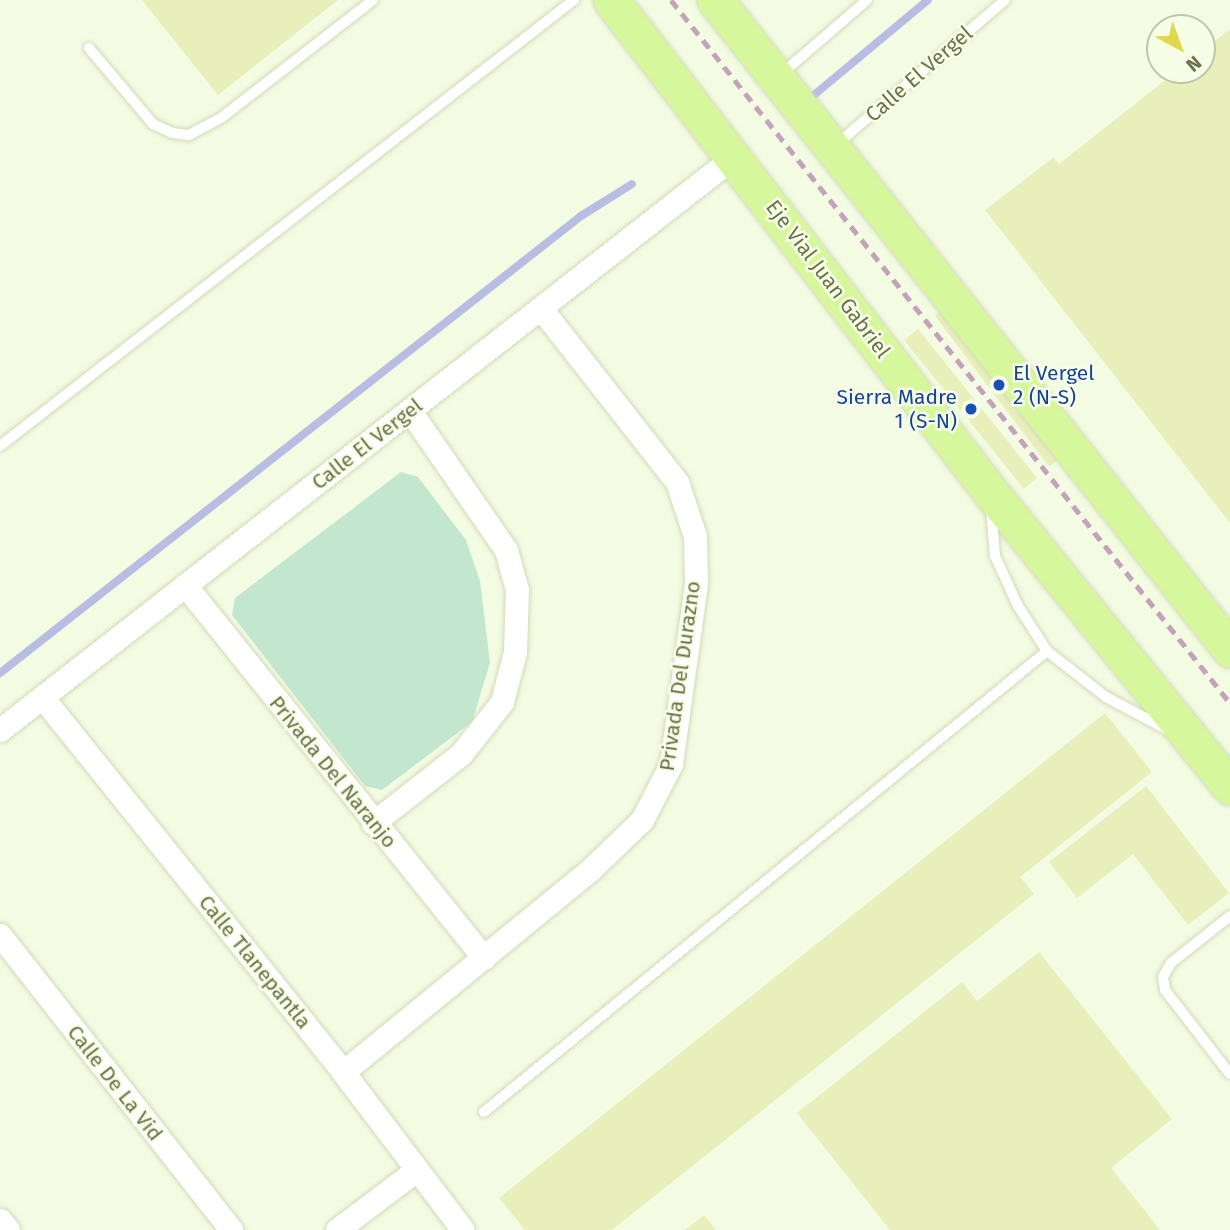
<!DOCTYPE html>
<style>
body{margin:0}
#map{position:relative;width:1230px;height:1230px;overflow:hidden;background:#f3fbe2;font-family:"Fira Sans",sans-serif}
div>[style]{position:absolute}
.green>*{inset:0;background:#c2e7ce}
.stream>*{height:8px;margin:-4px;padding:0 4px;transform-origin:4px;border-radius:4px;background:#b8bde3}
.building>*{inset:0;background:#e9efbb}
.roads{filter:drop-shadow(0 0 2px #d3dab9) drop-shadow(0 0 2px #d3dab9)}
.service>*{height:10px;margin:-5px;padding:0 5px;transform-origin:5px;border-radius:5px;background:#fff}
.minor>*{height:23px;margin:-11.5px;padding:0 11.5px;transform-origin:11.5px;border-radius:11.5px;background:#fff}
.primary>*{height:35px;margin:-17.5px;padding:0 17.5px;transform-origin:17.5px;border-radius:17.5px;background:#d7f79d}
.rail>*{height:5px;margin-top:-2.5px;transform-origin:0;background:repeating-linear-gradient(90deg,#c3a2ba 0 10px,transparent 0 17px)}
.dots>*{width:19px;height:19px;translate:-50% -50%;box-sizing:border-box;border:4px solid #f7fee8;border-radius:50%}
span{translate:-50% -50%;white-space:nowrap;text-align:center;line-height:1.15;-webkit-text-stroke:5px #f7fee8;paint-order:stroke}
.street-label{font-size:21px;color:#6e714a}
.transit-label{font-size:21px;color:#164399}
.left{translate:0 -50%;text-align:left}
.right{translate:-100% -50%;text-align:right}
.north{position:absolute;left:1146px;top:14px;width:70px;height:70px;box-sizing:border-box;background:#f7fee8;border:2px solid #c0c6a9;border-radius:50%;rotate:139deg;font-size:19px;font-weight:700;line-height:28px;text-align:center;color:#6e714a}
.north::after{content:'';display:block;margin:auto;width:24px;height:32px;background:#e0d84c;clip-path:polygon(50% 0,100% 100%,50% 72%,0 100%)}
</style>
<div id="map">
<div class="green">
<i style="clip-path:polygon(401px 472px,418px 477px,466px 540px,480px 581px,490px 663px,472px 722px,382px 790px,365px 786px,232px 615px,235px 598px)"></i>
</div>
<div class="stream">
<i style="left:814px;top:95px;width:148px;rotate:-39.8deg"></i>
<i style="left:0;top:673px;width:739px;rotate:-38.19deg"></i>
<i style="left:581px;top:216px;width:60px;rotate:-32.1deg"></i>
</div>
<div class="building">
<i style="clip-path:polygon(142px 0,338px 0,218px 95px)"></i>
<i style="clip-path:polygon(1230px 29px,1230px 523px,985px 210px,1054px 157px,1059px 164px,1178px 70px,1202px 70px,1202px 51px)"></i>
<i style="clip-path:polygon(949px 305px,1064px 455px,1049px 467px,935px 316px)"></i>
<i style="clip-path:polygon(918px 329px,1037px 478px,1024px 489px,904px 340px)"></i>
<i style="clip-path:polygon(1105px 713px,1152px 772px,1020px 877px,1034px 894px,612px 1230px,525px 1230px,499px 1198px)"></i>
<i style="clip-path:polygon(1146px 786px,1229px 893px,1188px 925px,1133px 854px,1077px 898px,1049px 862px)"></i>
<i style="clip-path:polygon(1039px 952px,1172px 1119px,1111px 1168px,1160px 1230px,890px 1230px,797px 1113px,962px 982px,977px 1001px)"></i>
<i style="clip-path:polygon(704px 1215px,716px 1230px,685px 1230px)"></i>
</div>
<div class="roads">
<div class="service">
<i style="left:89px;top:48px;width:99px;rotate:49.9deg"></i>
<i style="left:153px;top:124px;width:21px;rotate:25deg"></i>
<i style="left:172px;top:133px;width:17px;rotate:7deg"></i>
<i style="left:189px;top:135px;width:36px;rotate:-28deg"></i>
<i style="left:221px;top:118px;width:192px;rotate:-37.8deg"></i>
<i style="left:779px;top:76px;width:116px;rotate:-40.8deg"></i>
<i style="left:837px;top:144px;width:221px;rotate:-40.6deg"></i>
<i style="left:0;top:446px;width:727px;rotate:-37.85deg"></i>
<i style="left:1047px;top:651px;width:75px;rotate:37.9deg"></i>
<i style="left:1106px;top:697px;width:72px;rotate:28deg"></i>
<i style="left:1230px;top:916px;width:75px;rotate:141.5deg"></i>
<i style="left:1171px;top:963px;width:16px;rotate:120deg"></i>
<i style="left:1163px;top:977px;width:13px;rotate:81deg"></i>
<i style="left:1165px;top:990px;width:106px;rotate:52.3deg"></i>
<i style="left:484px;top:1112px;width:728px;rotate:-39.31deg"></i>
<i style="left:1047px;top:651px;width:54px;rotate:-122.8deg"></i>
<i style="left:1018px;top:606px;width:55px;rotate:-114.7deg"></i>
<i style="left:995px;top:556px;width:49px;rotate:-94.7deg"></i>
</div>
<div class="minor">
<i style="left:185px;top:585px;width:478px;rotate:51.3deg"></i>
<i style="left:42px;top:697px;width:481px;rotate:51.2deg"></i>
<i style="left:343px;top:1072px;width:198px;rotate:52.8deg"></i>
<i style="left:0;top:730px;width:933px;rotate:-37.99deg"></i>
<i style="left:373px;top:823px;width:112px;rotate:-38.1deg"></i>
<i style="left:461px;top:754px;width:66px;rotate:-51.7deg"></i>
<i style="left:502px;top:702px;width:52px;rotate:-75.4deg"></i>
<i style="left:515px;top:652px;width:62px;rotate:-88.2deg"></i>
<i style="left:517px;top:590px;width:41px;rotate:-105.4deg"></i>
<i style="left:506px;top:550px;width:169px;rotate:-124.6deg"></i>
<i style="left:0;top:935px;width:375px;rotate:51.9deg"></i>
<i style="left:343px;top:1072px;width:320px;rotate:-39.3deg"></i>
<i style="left:591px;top:869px;width:71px;rotate:-43.9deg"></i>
<i style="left:642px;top:820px;width:63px;rotate:-62.6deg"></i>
<i style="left:671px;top:764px;width:183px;rotate:-82.1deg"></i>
<i style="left:696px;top:583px;width:47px;rotate:-91.2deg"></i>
<i style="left:695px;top:536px;width:57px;rotate:-108.4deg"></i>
<i style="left:677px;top:482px;width:219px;rotate:-128.1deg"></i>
<i style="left:0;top:1220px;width:13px;rotate:51deg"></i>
<i style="left:337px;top:1230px;width:98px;rotate:-37.1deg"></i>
</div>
<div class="primary">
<i style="left:611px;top:0;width:624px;rotate:52.36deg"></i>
<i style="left:992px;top:494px;width:377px;rotate:50.9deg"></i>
<i style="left:715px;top:0;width:829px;rotate:51.57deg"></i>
</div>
</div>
<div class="rail">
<i style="left:671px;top:0;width:898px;rotate:51.51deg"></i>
</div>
<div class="dots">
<i style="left:999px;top:385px;background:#1a4fb4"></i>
<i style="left:971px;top:409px;background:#1a4fb4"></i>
</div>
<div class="street-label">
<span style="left:919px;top:74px;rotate:-41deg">Calle El Vergel</span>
<span style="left:828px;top:279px;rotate:53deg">Eje Vial Juan Gabriel</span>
<span style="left:367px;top:444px;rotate:-38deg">Calle El Vergel</span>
<span style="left:680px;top:676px;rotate:-82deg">Privada Del Durazno</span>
<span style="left:333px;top:772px;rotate:51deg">Privada Del Naranjo</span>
<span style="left:255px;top:962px;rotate:51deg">Calle Tlanepantla</span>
<span style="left:115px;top:1083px;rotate:52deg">Calle De La Vid</span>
</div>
<div class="transit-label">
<span class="left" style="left:1013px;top:385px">El Vergel<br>2 (N-S)</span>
<span class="right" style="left:957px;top:409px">Sierra Madre<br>1 (S-N)</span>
</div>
<div class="north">N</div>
</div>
